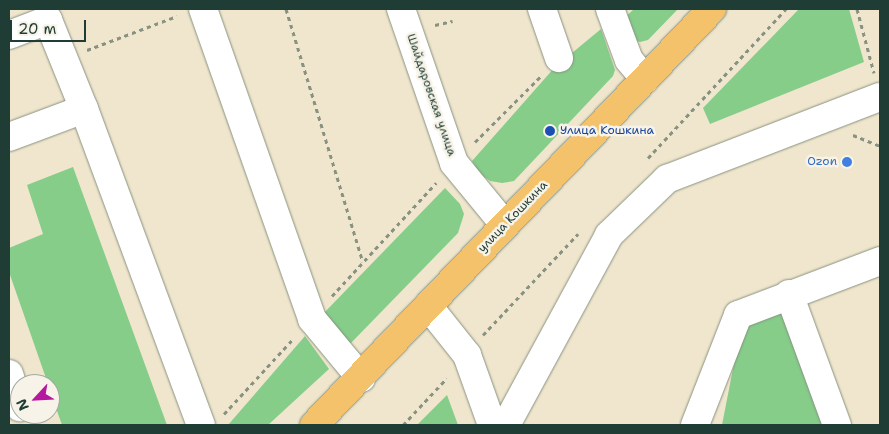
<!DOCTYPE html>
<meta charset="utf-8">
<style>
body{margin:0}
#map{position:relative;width:889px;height:434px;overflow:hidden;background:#f0e6cd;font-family:"Shantell Sans",sans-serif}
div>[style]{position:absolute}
.green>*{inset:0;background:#85cd89}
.path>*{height:3px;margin-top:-1.5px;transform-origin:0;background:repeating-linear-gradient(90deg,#889280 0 4px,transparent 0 8px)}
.roads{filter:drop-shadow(0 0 1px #889280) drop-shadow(0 0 1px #889280)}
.minor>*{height:28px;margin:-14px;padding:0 14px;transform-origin:14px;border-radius:14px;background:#fff}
.major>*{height:28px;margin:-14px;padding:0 14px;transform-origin:14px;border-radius:14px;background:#f3c26a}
.dots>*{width:14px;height:14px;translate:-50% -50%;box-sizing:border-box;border:2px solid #f7f3e8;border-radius:50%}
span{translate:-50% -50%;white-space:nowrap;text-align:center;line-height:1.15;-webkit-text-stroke:5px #f7f3e8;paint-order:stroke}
.street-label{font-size:12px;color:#1f3d34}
.transit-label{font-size:12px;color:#164399}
.left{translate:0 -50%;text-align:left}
.shop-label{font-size:12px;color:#366cbe}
.right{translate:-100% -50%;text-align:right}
.frame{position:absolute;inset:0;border:10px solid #1f3d34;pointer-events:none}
.north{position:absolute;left:10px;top:374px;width:50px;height:50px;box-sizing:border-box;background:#f7f3e8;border:1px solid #a1aaa0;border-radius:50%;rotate:245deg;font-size:14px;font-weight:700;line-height:20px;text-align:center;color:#1f3d34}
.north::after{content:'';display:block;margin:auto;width:18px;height:22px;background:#b5179e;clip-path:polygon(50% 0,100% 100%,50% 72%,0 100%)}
.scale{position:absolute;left:10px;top:20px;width:76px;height:22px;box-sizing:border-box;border:2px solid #1f3d34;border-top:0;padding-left:6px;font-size:15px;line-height:18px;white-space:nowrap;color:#1f3d34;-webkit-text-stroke:4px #f7f3e8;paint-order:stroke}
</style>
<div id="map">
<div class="green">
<i style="clip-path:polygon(634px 9px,678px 9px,648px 40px,640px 42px,633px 40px,622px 20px)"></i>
<i style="clip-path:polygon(799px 9px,849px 9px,864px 62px,710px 124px,703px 108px)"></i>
<i style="clip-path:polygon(601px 29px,615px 70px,613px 76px,514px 181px,502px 183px,490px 181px,480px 174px,472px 161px,555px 67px)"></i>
<i style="clip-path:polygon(73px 167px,167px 425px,62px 425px,50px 391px,50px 384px,48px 384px,9px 272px,9px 248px,43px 234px,27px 185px)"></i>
<i style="clip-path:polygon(445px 188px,460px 204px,464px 214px,458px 233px,350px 344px,322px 315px)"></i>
<i style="clip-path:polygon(777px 307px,789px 314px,829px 425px,722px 425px,743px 317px)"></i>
<i style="clip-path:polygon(305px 336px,329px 369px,268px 425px,228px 425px)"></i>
<i style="clip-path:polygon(447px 395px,458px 425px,417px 425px)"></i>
</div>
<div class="path">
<i style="left:286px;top:9px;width:264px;rotate:73.1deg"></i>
<i style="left:857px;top:9px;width:66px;rotate:75.1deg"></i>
<i style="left:435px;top:25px;width:18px;rotate:-13deg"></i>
<i style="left:87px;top:50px;width:96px;rotate:-20.7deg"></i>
<i style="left:853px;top:135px;width:29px;rotate:22deg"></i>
<i style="left:475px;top:142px;width:93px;rotate:-45deg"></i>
<i style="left:648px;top:158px;width:203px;rotate:-47.2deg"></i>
<i style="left:332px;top:296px;width:154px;rotate:-47.4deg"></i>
<i style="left:483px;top:335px;width:139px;rotate:-46.8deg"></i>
<i style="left:224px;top:414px;width:103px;rotate:-47.4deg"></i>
<i style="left:403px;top:425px;width:64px;rotate:-46.9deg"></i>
</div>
<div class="roads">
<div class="minor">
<i style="left:203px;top:9px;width:329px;rotate:70.6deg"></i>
<i style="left:312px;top:319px;width:77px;rotate:50.3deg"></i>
<i style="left:401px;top:9px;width:163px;rotate:71deg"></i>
<i style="left:454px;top:163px;width:80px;rotate:50.6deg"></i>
<i style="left:542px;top:9px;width:52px;rotate:70.9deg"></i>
<i style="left:610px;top:9px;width:54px;rotate:69.6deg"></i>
<i style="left:629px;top:60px;width:25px;rotate:50deg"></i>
<i style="left:9px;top:35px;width:42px;rotate:-21deg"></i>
<i style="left:48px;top:20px;width:96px;rotate:68deg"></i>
<i style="left:84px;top:109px;width:337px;rotate:69.7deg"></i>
<i style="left:9px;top:137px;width:80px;rotate:-20.5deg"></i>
<i style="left:789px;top:294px;width:140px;rotate:69.9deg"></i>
<i style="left:428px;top:306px;width:63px;rotate:51.5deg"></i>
<i style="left:467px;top:355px;width:74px;rotate:70.3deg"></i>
<i style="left:9px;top:374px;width:35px;rotate:72deg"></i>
<i style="left:506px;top:425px;width:216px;rotate:-61.5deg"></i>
<i style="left:609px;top:235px;width:81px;rotate:-44deg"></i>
<i style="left:667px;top:179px;width:228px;rotate:-21.1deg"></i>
<i style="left:695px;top:425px;width:118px;rotate:-68.6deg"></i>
<i style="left:738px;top:315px;width:152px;rotate:-20.8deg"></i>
</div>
<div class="major">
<i style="left:314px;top:425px;width:576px;rotate:-46.27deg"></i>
</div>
</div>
<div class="dots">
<i style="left:550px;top:131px;background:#1a4fb4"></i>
<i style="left:847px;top:162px;background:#3f7fe0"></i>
</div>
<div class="street-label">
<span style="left:431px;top:95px;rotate:71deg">Шайдаровская улица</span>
<span style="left:513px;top:217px;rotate:-46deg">улица Кошкина</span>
</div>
<div class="transit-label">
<span class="left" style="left:560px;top:131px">Улица Кошкина</span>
</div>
<div class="shop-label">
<span class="right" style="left:837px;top:162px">Ozon</span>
</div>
<div class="frame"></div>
<div class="north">N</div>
<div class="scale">20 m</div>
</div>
